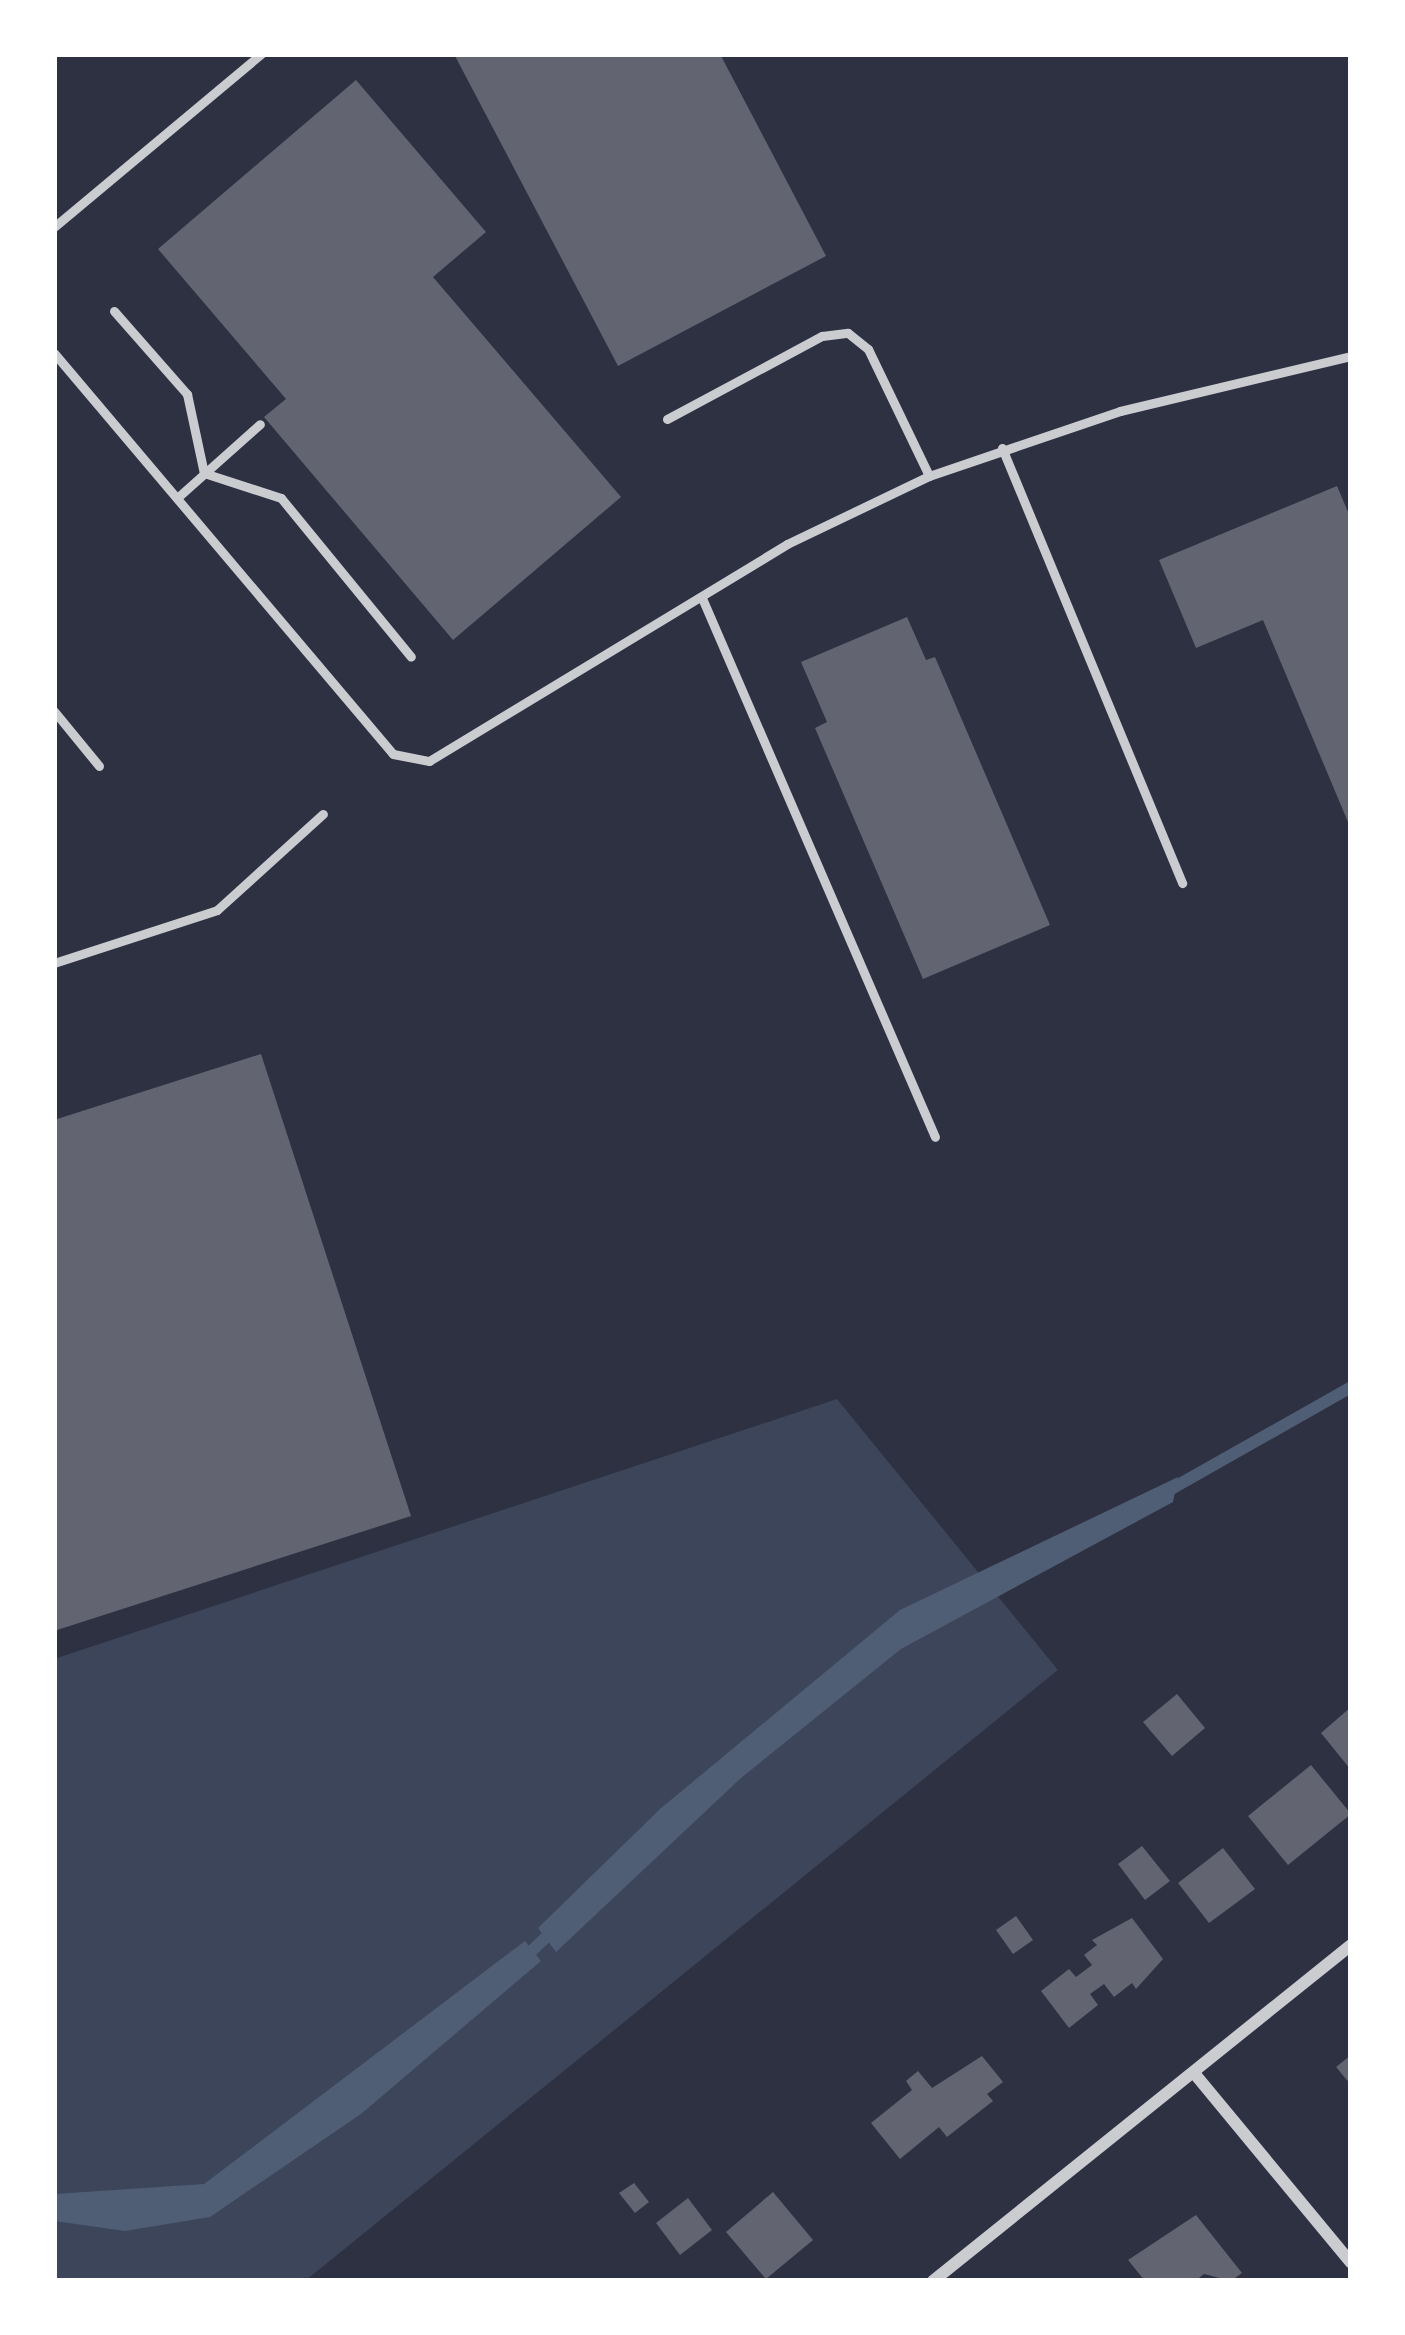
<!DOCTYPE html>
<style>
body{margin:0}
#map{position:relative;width:1405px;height:2335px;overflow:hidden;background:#2d3142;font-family:"Exo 2",sans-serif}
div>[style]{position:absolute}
.green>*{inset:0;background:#3c4559}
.water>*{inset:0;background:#4f5d75}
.stream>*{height:12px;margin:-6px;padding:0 6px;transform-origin:6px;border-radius:6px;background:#4f5d75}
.building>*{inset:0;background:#626471}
.service>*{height:9px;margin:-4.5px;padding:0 4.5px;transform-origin:4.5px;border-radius:4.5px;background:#caccd0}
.minor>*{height:12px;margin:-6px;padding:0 6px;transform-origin:6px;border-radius:6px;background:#caccd0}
span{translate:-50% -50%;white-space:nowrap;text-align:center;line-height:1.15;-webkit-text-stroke:12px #fff;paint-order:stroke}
.frame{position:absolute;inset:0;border:57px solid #fff;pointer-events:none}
</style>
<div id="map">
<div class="green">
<i style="clip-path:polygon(837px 1399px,1058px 1670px,305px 2281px,54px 2281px,54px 1659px)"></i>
</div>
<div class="water">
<i style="clip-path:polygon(1178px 1477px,1173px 1502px,901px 1649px,741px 1778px,556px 1952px,538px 1928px,660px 1809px,900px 1610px)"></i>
<i style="clip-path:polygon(525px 1941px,541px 1961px,361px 2114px,210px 2217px,125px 2231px,54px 2221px,54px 2194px,204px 2184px)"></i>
</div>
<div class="stream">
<i style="left:1164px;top:1493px;width:215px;rotate:-29.5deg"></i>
<i style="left:524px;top:1958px;width:45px;rotate:-43.2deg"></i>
</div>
<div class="building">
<i style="clip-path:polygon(454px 54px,720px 54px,826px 256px,618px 366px)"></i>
<i style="clip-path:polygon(356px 80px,486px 232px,433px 277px,621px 497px,453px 640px,264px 417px,286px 399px,158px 249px)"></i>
<i style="clip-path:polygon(1337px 486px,1351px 519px,1348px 822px,1263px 620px,1196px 648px,1159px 560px)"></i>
<i style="clip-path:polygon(907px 617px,926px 660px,935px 657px,1050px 925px,923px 979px,815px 728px,827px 722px,801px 662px)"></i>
<i style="clip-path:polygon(261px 1054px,411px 1516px,54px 1631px,54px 1120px)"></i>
<i style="clip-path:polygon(1177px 1694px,1205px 1728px,1172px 1756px,1143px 1722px)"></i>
<i style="clip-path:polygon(1351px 1707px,1351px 1770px,1321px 1733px)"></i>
<i style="clip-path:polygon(1311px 1765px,1351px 1814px,1288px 1865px,1248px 1816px)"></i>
<i style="clip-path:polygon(1142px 1846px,1170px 1881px,1145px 1900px,1118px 1864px)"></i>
<i style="clip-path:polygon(1223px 1848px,1255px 1889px,1209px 1923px,1178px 1883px)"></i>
<i style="clip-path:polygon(1016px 1916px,1033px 1940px,1013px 1954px,996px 1930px)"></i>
<i style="clip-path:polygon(1132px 1918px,1163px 1959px,1136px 1989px,1132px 1983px,1114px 1997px,1104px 1984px,1090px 1994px,1098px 2005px,1069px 2028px,1041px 1991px,1069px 1969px,1076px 1977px,1092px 1965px,1084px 1955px,1097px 1945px,1092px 1940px)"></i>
<i style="clip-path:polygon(1351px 2055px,1351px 2085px,1336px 2067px)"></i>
<i style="clip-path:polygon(982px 2056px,1003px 2082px,987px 2094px,993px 2101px,947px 2137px,939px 2127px,900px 2159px,871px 2123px,912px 2090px,906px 2081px,918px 2071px,932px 2088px)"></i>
<i style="clip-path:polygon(634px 2183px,649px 2202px,635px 2213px,619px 2193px)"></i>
<i style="clip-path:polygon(773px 2192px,813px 2240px,766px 2279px,726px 2232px)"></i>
<i style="clip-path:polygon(688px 2198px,712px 2230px,680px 2255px,656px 2223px)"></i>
<i style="clip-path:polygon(1196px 2215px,1242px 2273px,1231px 2281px,1204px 2274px,1195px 2281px,1145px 2281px,1128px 2260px)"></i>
</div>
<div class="service">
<i style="left:54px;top:227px;width:270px;rotate:-39.9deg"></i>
<i style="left:114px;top:311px;width:111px;rotate:48.7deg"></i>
<i style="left:187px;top:394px;width:81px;rotate:77.9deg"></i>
<i style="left:204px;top:473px;width:81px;rotate:18deg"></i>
<i style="left:281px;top:498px;width:205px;rotate:50.7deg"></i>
<i style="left:54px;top:353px;width:525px;rotate:49.79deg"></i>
<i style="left:393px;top:754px;width:37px;rotate:11deg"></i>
<i style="left:429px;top:761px;width:419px;rotate:-31.2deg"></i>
<i style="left:787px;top:544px;width:157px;rotate:-25.6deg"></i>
<i style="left:929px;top:476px;width:202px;rotate:-18.8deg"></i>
<i style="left:1120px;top:411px;width:237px;rotate:-13.4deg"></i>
<i style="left:667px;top:419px;width:176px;rotate:-28.2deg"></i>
<i style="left:822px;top:336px;width:26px;rotate:-7deg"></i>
<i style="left:848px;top:333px;width:26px;rotate:39deg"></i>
<i style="left:868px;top:349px;width:141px;rotate:64.3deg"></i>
<i style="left:1002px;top:448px;width:471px;rotate:67.5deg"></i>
<i style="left:177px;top:498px;width:111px;rotate:-41.7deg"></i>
<i style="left:702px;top:598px;width:587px;rotate:66.62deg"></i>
<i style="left:54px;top:711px;width:71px;rotate:50.7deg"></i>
<i style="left:54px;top:963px;width:171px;rotate:-18deg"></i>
<i style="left:217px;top:910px;width:143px;rotate:-42.2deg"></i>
</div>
<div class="minor">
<i style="left:1194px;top:2073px;width:246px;rotate:50.4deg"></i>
<i style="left:933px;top:2281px;width:536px;rotate:-38.79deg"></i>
</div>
<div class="frame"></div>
</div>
